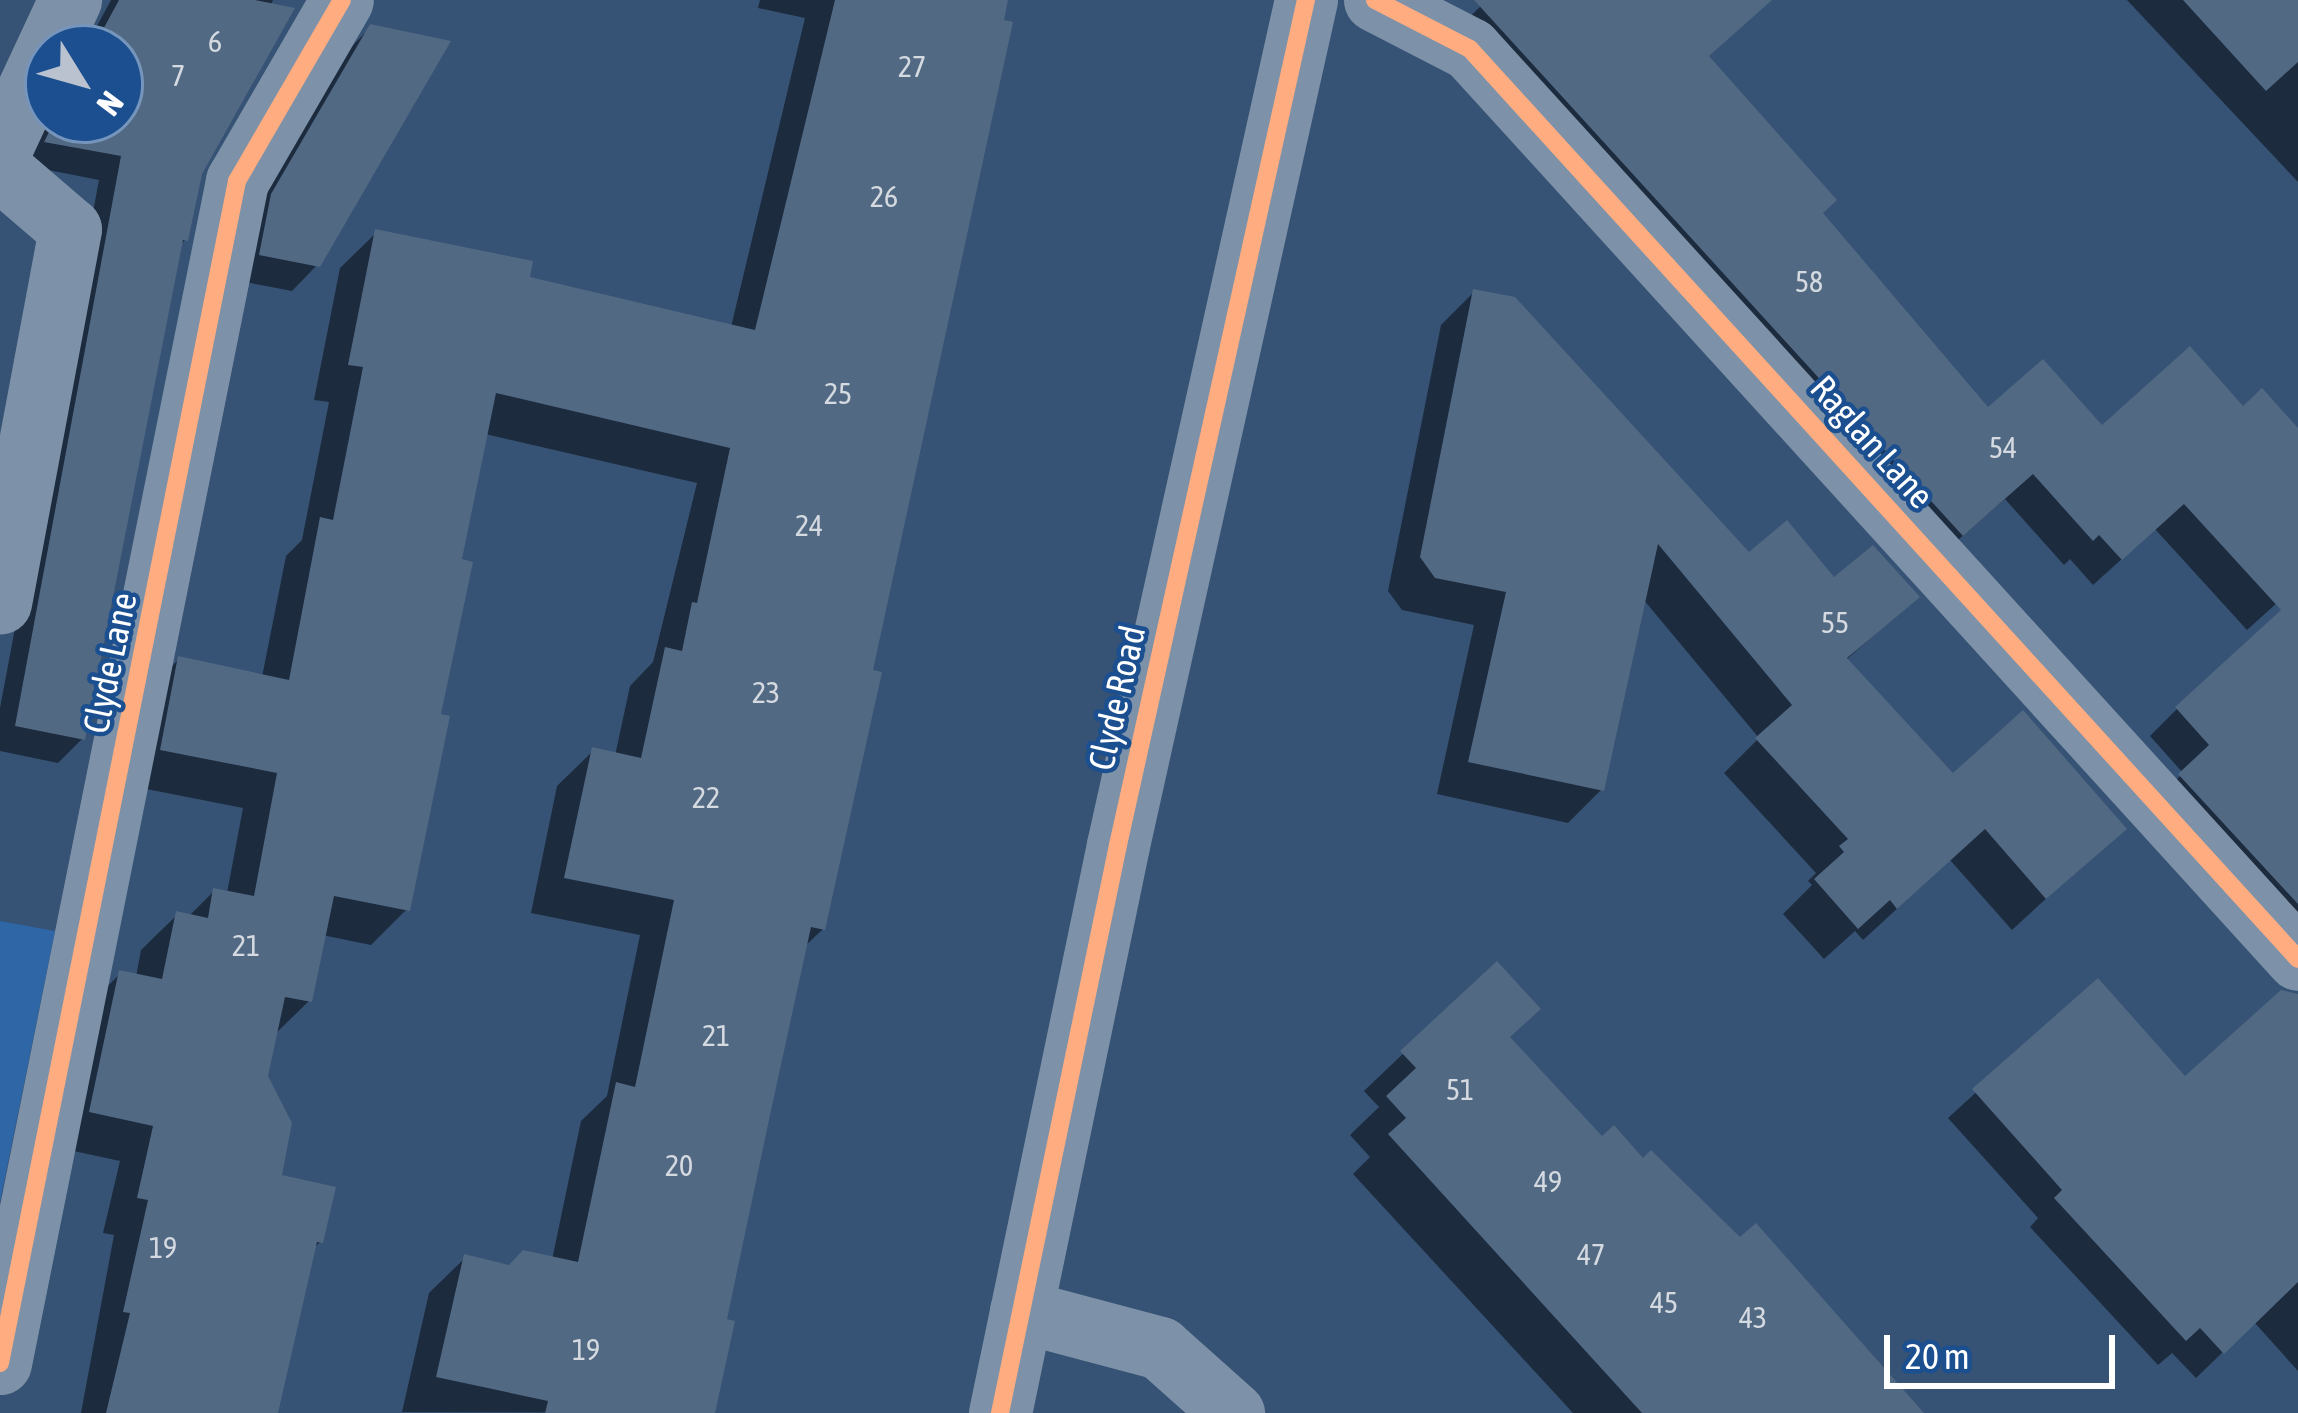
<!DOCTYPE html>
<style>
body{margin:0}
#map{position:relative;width:2298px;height:1413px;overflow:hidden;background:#365274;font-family:"Asap Condensed",sans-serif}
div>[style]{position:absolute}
.green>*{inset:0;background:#2f66a5}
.shadow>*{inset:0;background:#0007}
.building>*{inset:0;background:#526984}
.minor>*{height:63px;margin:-31.5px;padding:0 31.5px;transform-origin:31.5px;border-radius:31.5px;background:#7d92a8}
.cycleway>*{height:18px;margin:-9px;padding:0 9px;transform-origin:9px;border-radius:9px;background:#ffac80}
span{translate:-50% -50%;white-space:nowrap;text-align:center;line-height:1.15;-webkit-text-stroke:9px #1b4f8f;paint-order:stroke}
.number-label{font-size:30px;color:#d4dae0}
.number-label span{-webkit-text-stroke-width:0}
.street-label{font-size:36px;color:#fff}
.north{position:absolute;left:24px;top:24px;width:120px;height:120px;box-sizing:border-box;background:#1b4f8f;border:3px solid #7695bc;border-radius:50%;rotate:127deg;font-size:33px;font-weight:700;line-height:48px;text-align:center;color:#fff}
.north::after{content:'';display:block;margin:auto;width:42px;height:54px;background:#b9c2ce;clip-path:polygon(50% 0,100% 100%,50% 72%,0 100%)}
.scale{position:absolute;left:1884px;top:1335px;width:231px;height:54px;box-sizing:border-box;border:6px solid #fff;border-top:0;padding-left:15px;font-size:36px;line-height:42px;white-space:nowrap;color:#fff;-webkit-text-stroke:9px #1b4f8f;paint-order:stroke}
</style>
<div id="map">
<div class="green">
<i style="clip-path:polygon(0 921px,55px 931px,0 1202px)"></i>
</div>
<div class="shadow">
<i style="clip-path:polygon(111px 0,273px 0,199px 172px,186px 239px,179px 246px,82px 739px,58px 763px,0 751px,0 708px,99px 180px,23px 165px,48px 120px,120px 120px,120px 48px,85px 48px)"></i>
<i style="clip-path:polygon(760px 0,1005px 0,1000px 22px,1010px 24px,870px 672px,823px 929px,803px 948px,723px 1321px,711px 1413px,402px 1412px,429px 1293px,465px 1258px,510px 1268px,552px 1260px,581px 1121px,607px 1096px,640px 935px,531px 913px,557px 786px,593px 751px,615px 756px,630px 686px,653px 662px,697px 483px,485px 434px,459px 562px,407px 909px,371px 945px,322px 935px,309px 1001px,273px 1036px,265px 1077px,278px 1178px,320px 1242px,312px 1250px,250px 1413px,81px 1413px,114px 1235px,103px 1233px,120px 1161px,55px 1147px,84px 1009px,120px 974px,136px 977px,141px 950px,177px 915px,188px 917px,214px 891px,227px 893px,243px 808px,126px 785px,144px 695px,179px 659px,262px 677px,286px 556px,302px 540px,329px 402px,314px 400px,340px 268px,376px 233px,526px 279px,731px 327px,805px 18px,758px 8px)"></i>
<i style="clip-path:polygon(1487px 0,1724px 0,1707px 58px,1819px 213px,1988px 411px,2102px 430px,2242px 410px,2298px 433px,2298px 584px,2247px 630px,2155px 529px,2093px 585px,2070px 559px,2064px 565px,2005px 499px,1934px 561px,1453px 33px)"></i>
<i style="clip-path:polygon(2127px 0,2298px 0,2298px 182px)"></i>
<i style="clip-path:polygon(371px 27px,317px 265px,292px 291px,235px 280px,247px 222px,345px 53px)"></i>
<i style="clip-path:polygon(1474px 292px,1749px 556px,1916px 597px,1845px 661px,1953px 778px,2123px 828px,2012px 930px,1950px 860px,1863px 940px,1855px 931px,1824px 959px,1783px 914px,1812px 885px,1808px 881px,1816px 873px,1724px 773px,1759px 738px,1643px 599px,1601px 790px,1568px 823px,1437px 794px,1474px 625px,1402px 610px,1388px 591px,1441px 325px)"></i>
<i style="clip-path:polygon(2298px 621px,2298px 916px,2153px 803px,2183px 773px,2150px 736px,2177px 709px)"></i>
<i style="clip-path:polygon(1496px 965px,1507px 1039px,1602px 1140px,1642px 1162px,1920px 1413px,1573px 1413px,1353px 1174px,1370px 1157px,1350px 1135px,1379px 1107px,1364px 1091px)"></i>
<i style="clip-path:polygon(2097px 982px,2185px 1081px,2298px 1018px,2298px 1371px,2254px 1322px,2196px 1378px,2172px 1353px,2158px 1365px,2030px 1227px,2038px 1218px,1948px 1118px)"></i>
</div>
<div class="building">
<i style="clip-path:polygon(119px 0,255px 0,295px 8px,202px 174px,188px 241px,183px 240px,85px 740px,15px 726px,121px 156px,44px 142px,55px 120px,120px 120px,120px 48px,93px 48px)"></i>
<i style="clip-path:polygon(835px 0,1008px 0,1004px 20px,1013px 22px,873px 670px,882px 672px,825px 930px,811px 927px,770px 1115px,727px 1319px,735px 1321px,715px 1413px,545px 1413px,548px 1401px,436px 1377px,464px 1254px,509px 1265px,523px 1250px,578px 1262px,616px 1082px,635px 1087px,674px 900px,564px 878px,592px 747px,641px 758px,665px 647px,682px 651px,692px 602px,697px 603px,730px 448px,496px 393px,462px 559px,473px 562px,441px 714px,450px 716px,410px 911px,334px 896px,312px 1002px,285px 997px,268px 1076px,292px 1123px,282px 1175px,336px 1187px,323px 1243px,317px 1242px,278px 1413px,106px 1413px,130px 1313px,123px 1312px,148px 1200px,137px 1198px,153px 1126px,89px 1112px,119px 970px,162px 979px,176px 911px,208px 918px,213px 888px,254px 896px,277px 773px,160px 750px,178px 656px,289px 680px,320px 517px,333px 520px,363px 367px,348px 365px,375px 229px,533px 261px,530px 277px,755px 330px)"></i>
<i style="clip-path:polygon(1474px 0,1772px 0,1709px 56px,1837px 200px,1823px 213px,1988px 407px,2043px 359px,2102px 425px,2190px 346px,2243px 406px,2262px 388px,2298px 428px,2298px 904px,2178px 774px,2209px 745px,2175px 707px,2281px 610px,2184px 504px,2122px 560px,2099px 535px,2093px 541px,2033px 474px,1963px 536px)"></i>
<i style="clip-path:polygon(2183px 0,2298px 0,2298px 62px,2266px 91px)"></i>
<i style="clip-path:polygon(370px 24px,451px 41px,320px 267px,259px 255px,271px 194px)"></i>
<i style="clip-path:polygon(1473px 289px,1515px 297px,1749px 552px,1787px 520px,1834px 577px,1873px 545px,1920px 597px,1847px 658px,1953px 773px,2023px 710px,2127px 829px,2046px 899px,1985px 829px,1897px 909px,1890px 900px,1858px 929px,1814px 879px,1844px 852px,1839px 846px,1848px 839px,1755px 738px,1792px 705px,1658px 544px,1604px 791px,1468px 762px,1506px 592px,1435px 578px,1420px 557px)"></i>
<i style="clip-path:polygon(1497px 961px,1541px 1009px,1510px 1037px,1602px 1136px,1614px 1125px,1643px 1158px,1651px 1150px,1740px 1237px,1756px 1223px,1924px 1413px,1642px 1413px,1388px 1134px,1406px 1118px,1386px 1096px,1416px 1068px,1400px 1051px)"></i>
<i style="clip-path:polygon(2098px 978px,2185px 1076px,2281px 990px,2298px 994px,2298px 1282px,2224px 1354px,2200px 1328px,2186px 1341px,2054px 1198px,2062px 1190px,1972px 1089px)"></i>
</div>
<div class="minor">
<i style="left:1375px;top:0;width:107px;rotate:27.3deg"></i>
<i style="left:1470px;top:49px;width:1230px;rotate:47.7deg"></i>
<i style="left:0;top:150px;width:166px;rotate:-65deg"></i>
<i style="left:0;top:169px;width:92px;rotate:40.6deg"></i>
<i style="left:70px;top:229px;width:380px;rotate:100.6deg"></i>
<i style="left:1021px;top:1311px;width:144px;rotate:14.9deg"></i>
<i style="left:1160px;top:1348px;width:98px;rotate:41.7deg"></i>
<i style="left:0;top:1363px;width:1206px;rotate:-78.66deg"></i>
<i style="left:237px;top:181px;width:209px;rotate:-59.9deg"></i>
<i style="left:1000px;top:1413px;width:580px;rotate:-78.26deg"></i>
<i style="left:1118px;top:845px;width:866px;rotate:-77.46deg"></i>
</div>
<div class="cycleway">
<i style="left:1375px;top:0;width:107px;rotate:27.3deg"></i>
<i style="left:1470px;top:49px;width:1230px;rotate:47.7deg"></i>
<i style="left:0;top:1363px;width:1206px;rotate:-78.66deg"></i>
<i style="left:237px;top:181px;width:209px;rotate:-59.9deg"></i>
<i style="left:1000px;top:1413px;width:580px;rotate:-78.26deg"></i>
<i style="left:1118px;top:845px;width:866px;rotate:-77.46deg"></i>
</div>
<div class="number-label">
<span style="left:215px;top:41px">6</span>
<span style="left:912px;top:66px">27</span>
<span style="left:178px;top:75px">7</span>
<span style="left:884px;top:196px">26</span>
<span style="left:1809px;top:281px">58</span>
<span style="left:838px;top:393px">25</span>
<span style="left:2003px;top:447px">54</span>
<span style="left:809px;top:525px">24</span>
<span style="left:1835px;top:622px">55</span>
<span style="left:766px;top:692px">23</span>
<span style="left:706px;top:797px">22</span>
<span style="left:246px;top:945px">21</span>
<span style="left:716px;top:1035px">21</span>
<span style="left:1460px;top:1089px">51</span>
<span style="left:679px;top:1165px">20</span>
<span style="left:1548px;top:1181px">49</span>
<span style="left:163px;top:1247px">19</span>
<span style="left:1591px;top:1254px">47</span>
<span style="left:1664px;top:1302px">45</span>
<span style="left:1753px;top:1317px">43</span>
<span style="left:586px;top:1349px">19</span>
</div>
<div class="street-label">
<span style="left:1872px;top:442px;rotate:48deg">Raglan Lane</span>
<span style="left:110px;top:663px;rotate:-78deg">Clyde Lane</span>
<span style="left:1117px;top:698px;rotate:-77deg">Clyde Road</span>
</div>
<div class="north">N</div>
<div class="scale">20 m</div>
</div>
